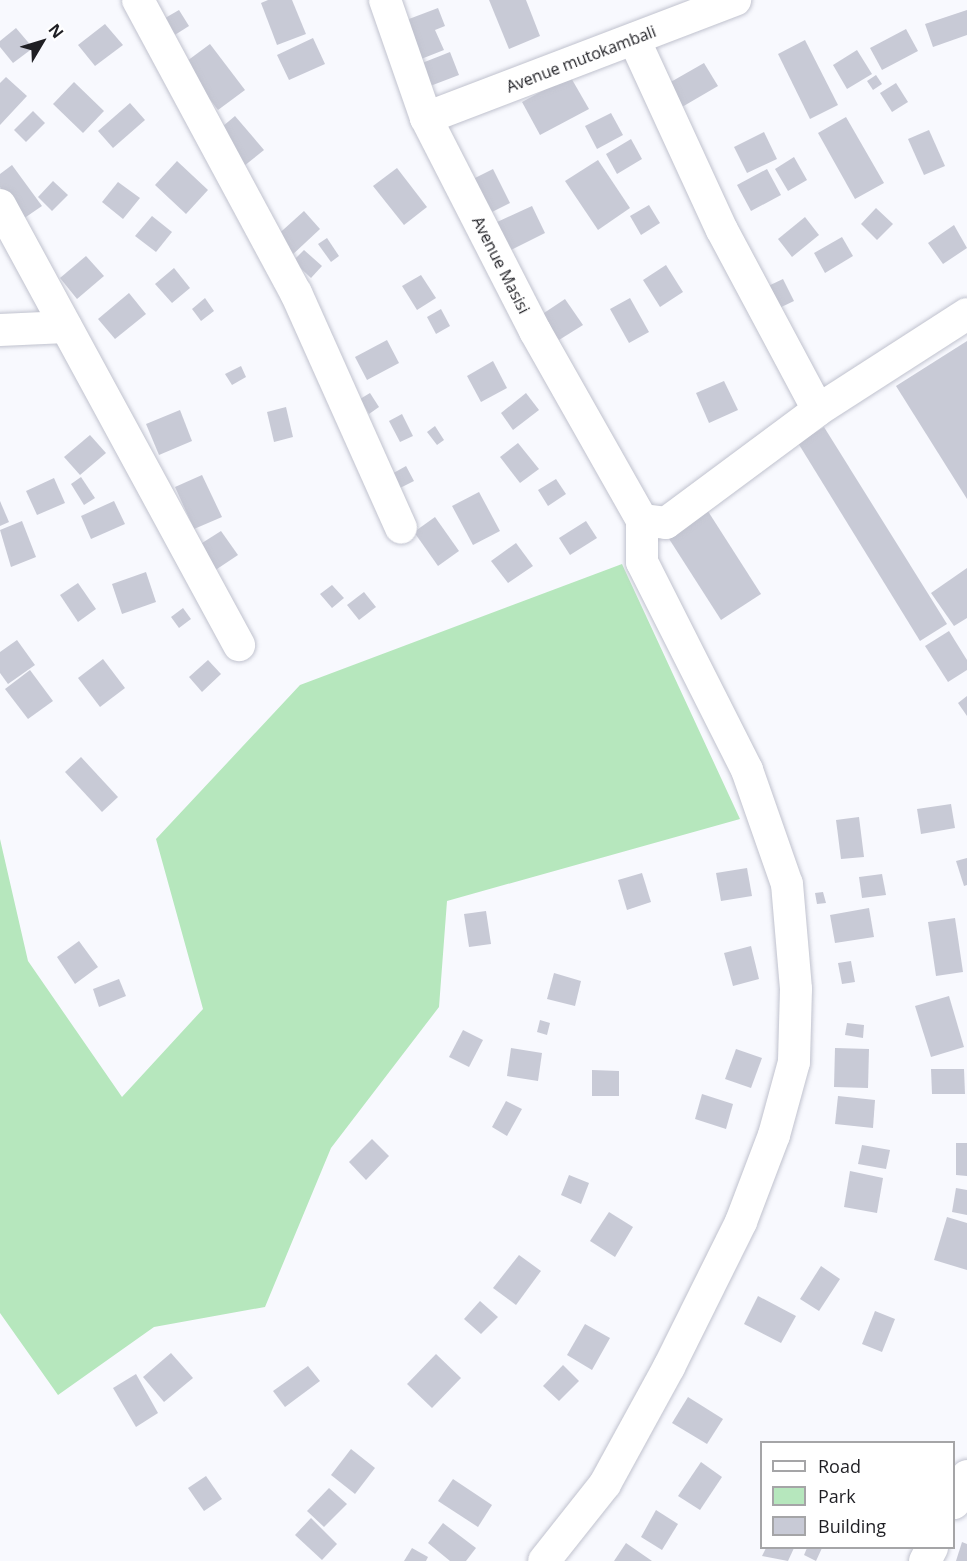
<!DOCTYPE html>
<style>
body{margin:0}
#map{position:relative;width:967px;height:1561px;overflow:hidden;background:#f8f9fe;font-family:"Open Sans",sans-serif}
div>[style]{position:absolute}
.green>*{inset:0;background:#b6e7bd}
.building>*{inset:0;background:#c8cad6}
.roads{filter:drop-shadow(0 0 2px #c0c2ce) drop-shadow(0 0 2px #c0c2ce)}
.street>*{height:32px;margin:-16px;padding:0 16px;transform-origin:16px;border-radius:16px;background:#fff}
span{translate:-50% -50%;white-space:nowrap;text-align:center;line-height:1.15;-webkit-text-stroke:6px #fff;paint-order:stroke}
.street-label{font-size:16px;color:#1f1f24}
.legend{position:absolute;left:760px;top:1441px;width:195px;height:108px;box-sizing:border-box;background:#fff;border:2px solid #a5a5a7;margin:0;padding:8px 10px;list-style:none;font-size:18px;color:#1f1f24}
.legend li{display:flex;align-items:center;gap:12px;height:30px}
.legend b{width:30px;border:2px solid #a5a5a7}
.north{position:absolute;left:12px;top:12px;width:60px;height:60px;-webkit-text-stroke:4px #fff;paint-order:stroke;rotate:52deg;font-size:16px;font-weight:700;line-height:24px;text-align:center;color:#1f1f24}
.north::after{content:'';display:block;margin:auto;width:21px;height:27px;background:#1f1f24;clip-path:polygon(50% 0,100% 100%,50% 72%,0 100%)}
</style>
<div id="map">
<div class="green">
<i style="clip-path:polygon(622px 564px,740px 819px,447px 901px,439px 1007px,331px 1148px,265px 1307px,154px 1327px,58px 1395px,0 1313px,0 839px,28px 961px,122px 1097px,203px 1009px,156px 839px,300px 685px)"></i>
</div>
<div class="building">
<i style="clip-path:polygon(268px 0,292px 0,306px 34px,277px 45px,261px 3px)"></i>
<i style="clip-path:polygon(489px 0,526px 0,540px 36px,509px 49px)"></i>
<i style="clip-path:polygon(438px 8px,445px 26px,435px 30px,444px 50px,416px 61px,401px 22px)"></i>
<i style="clip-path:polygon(179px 10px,189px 26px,170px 38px,160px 21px)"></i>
<i style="clip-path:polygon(967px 10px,967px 35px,933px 47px,925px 24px)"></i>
<i style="clip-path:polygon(105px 24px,123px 45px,95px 66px,78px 45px)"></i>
<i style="clip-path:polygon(16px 28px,33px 48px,13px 63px,0 47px,0 41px)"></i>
<i style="clip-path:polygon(906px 29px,918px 51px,882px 70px,870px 48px)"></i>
<i style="clip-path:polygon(313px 38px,325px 64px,289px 80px,277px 55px)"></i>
<i style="clip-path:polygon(805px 40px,838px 105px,810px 119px,778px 54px)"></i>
<i style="clip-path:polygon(210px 44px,245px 90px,218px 110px,183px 64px)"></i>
<i style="clip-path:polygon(857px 50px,872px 74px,847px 89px,833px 65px)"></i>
<i style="clip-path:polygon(450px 52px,459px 75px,425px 88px,417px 65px)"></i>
<i style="clip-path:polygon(704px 63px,718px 86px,682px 107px,669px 83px)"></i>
<i style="clip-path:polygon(876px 75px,882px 84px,873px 90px,867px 81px)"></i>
<i style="clip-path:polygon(570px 76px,589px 109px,540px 135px,522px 102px)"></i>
<i style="clip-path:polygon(6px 77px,27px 96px,0 125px,0 83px)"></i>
<i style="clip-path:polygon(74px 82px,104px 111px,83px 133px,53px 104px)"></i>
<i style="clip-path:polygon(896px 83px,908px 102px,892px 112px,880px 93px)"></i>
<i style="clip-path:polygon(130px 103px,145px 120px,113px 148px,98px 131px)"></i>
<i style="clip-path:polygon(33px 111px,45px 123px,26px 142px,14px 130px)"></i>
<i style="clip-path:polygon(611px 113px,623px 135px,597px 149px,585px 126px)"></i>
<i style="clip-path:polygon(235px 116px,264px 150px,244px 166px,216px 132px)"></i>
<i style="clip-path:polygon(846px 117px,884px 183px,855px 199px,818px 133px)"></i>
<i style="clip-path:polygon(929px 130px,945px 166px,924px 175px,908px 139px)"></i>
<i style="clip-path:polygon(764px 132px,777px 159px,747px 173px,734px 147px)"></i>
<i style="clip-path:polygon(631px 139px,642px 159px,617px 174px,606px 154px)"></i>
<i style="clip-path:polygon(794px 157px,807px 180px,788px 191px,775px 169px)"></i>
<i style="clip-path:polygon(598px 160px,630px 208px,598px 230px,565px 181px)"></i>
<i style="clip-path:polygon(177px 161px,208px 190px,186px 214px,155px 185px)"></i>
<i style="clip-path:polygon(12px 165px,42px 206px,23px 219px,0 187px,0 174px)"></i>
<i style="clip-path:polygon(397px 168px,427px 207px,404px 225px,373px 186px)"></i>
<i style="clip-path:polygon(493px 169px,510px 203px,488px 214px,471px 180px)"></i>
<i style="clip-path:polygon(767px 169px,781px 195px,751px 211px,737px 185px)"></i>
<i style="clip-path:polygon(53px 181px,68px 195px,52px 211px,38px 197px)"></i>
<i style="clip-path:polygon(118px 182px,140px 198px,123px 219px,102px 202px)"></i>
<i style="clip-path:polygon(649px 205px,660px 223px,641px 235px,630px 216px)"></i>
<i style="clip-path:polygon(532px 206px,545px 233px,509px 251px,495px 223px)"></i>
<i style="clip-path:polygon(876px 208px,893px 224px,877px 240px,861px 224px)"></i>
<i style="clip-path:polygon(304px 211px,320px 229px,290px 257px,273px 239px)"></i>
<i style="clip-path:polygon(152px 216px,172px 232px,156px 252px,135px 236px)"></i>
<i style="clip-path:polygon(805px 217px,819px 235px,792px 257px,778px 239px)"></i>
<i style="clip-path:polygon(954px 225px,967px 248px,943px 264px,928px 243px)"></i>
<i style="clip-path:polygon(842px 237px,853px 256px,825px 273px,814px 253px)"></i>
<i style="clip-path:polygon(327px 238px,339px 256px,331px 262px,318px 244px)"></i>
<i style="clip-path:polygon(304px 250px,322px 266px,311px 278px,293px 261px)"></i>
<i style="clip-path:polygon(86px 256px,104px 276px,77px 299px,60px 278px)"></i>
<i style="clip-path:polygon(666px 265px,683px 292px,660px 307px,643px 280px)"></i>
<i style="clip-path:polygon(174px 268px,190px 288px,172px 303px,155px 284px)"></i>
<i style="clip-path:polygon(421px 275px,436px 298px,417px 310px,402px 286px)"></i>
<i style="clip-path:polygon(783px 279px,794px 301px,775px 310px,764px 288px)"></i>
<i style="clip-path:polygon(129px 293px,146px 314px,115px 339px,98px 319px)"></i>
<i style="clip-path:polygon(205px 298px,214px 311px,201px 321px,192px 309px)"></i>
<i style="clip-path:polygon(630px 298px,649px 332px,629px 343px,610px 309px)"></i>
<i style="clip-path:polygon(565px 299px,583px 325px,559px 340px,541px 315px)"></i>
<i style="clip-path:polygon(441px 309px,450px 326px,436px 334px,427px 317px)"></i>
<i style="clip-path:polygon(387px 340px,399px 363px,367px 380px,355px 357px)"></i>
<i style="clip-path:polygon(967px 341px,967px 499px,896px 386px)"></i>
<i style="clip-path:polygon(493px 361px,507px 388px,481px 402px,467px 376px)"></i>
<i style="clip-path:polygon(241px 366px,246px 377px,232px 385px,225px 374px)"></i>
<i style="clip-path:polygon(724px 381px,738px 410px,709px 423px,696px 393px)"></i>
<i style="clip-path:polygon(370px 393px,379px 407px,369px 414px,360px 399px)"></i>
<i style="clip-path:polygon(526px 393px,539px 410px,513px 430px,501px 413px)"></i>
<i style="clip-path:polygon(286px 407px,293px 437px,274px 442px,267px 412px)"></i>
<i style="clip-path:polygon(180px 410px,192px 441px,159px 455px,146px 424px)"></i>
<i style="clip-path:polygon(402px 414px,413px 436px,400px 442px,389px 421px)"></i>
<i style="clip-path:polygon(435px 426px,444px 440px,437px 445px,427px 432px)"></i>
<i style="clip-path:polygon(824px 427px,947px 624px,920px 641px,798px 443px)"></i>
<i style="clip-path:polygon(90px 435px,106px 453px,80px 475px,64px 457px)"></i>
<i style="clip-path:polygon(518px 443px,539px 469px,520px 483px,500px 457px)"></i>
<i style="clip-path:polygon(406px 466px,414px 481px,398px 489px,390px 475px)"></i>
<i style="clip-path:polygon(202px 475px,222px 517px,194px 529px,175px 487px)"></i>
<i style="clip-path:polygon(81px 477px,95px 498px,84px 505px,71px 484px)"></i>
<i style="clip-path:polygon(54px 478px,65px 503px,37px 515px,26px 491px)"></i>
<i style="clip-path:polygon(556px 479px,566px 494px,548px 506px,538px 490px)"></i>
<i style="clip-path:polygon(479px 492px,500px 531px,473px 545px,452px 506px)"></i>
<i style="clip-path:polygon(0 501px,9px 522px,0 526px)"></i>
<i style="clip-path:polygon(114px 501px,125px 524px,91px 539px,81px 516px)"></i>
<i style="clip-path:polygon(704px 505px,761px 594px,721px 620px,664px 531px)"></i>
<i style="clip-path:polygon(435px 517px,459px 551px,438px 566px,414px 532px)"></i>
<i style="clip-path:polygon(22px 521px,36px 557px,11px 567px,0 530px)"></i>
<i style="clip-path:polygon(586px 521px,597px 538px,570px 555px,559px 538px)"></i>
<i style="clip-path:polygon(221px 531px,238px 555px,208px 575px,191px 550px)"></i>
<i style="clip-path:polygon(516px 543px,533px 566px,508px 583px,491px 561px)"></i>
<i style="clip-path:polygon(967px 568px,967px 618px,954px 626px,931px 593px)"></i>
<i style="clip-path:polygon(146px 572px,156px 602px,122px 614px,112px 584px)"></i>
<i style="clip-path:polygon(78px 583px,96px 609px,78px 622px,60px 595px)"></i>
<i style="clip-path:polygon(332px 585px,344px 598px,332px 608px,320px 594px)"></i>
<i style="clip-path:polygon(364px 592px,376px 607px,359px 620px,347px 605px)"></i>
<i style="clip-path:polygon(183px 608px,191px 619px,179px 628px,171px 617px)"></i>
<i style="clip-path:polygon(949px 631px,967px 660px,967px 670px,948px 682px,925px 646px)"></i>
<i style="clip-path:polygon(17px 640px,35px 665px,8px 684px,0 673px,0 652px)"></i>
<i style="clip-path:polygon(103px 659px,125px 688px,100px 707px,78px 678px)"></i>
<i style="clip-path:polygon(208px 660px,221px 674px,202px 692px,189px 677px)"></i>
<i style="clip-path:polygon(30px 670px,53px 701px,28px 719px,5px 689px)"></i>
<i style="clip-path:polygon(967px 696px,967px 716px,958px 703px)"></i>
<i style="clip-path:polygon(81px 757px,118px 797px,102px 812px,65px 772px)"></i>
<i style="clip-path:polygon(951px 804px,955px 828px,921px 834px,917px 809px)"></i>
<i style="clip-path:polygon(859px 817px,864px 857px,841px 859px,836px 820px)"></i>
<i style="clip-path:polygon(967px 858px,967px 885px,964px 886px,956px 861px)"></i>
<i style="clip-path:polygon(747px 868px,752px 896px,721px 901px,716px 873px)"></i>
<i style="clip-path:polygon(642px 873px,651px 902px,627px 910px,618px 880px)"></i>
<i style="clip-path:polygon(882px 874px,886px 895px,862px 898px,859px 877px)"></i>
<i style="clip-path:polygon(823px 892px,826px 903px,817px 904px,815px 893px)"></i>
<i style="clip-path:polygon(869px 908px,874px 937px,835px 943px,830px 915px)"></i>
<i style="clip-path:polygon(486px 911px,491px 944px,469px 947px,464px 914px)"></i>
<i style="clip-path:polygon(955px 918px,963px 972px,936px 976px,928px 922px)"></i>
<i style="clip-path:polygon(79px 941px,98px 967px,75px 984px,57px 957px)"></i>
<i style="clip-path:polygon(751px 946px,759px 979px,733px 986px,724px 953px)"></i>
<i style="clip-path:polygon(851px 961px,855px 982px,842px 984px,838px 963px)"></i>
<i style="clip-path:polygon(554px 973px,581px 981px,575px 1006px,547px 999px)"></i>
<i style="clip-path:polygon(119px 979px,126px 996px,99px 1007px,93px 989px)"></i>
<i style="clip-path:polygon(949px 996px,964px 1047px,931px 1057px,915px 1006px)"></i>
<i style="clip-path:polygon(540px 1020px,550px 1023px,547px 1035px,537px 1032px)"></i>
<i style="clip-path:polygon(847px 1023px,864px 1025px,863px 1038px,845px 1035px)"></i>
<i style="clip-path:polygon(463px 1030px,483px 1040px,469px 1067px,449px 1057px)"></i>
<i style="clip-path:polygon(511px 1048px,542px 1053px,538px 1081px,507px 1076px)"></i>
<i style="clip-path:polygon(835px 1048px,869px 1049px,868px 1088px,834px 1087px)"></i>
<i style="clip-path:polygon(736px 1049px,762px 1058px,751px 1088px,725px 1079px)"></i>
<i style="clip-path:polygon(931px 1069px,964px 1069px,965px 1094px,932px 1094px)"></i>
<i style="clip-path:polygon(592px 1070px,619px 1071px,619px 1096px,592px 1096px)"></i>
<i style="clip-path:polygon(702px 1094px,733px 1104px,726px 1129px,695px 1119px)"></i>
<i style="clip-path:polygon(838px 1096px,875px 1100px,873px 1128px,835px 1124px)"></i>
<i style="clip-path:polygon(506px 1101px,522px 1109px,507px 1136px,492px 1127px)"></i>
<i style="clip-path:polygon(372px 1139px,389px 1156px,366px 1180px,349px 1162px)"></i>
<i style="clip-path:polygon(956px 1143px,967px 1143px,967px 1176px,956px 1175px)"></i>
<i style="clip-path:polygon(862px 1145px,890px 1150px,886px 1169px,858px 1164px)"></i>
<i style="clip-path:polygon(850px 1171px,883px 1178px,877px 1213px,844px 1207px)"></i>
<i style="clip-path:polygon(569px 1175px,589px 1183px,581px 1204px,561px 1195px)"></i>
<i style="clip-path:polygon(956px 1188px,967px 1190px,967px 1215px,952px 1212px)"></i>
<i style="clip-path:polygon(609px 1212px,633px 1227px,615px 1257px,590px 1241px)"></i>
<i style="clip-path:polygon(947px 1217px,967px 1223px,967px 1270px,934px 1260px)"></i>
<i style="clip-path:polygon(519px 1255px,541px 1271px,516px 1305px,493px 1288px)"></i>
<i style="clip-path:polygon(821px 1266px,840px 1279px,819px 1311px,800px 1299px)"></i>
<i style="clip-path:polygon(758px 1296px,796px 1316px,781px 1343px,744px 1324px)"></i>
<i style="clip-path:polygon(480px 1301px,498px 1317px,481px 1334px,464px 1319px)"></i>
<i style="clip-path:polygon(875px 1311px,895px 1319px,882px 1352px,862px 1344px)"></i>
<i style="clip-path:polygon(585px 1324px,610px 1338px,592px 1370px,567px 1355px)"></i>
<i style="clip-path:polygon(171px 1353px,193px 1378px,164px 1402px,143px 1377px)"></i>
<i style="clip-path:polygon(436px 1354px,461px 1378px,432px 1408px,407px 1384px)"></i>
<i style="clip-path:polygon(563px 1365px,579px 1381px,559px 1401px,543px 1386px)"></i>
<i style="clip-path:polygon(308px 1366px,320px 1381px,285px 1407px,273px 1391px)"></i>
<i style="clip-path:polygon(136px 1374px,158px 1413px,136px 1427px,113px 1388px)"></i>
<i style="clip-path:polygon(688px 1397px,723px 1419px,707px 1444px,672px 1423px)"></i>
<i style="clip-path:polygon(351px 1449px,375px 1468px,355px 1494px,331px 1475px)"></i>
<i style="clip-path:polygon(701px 1462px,722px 1477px,700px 1510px,678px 1496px)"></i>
<i style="clip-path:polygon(206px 1476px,222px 1499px,204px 1511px,188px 1488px)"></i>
<i style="clip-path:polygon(453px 1479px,492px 1505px,478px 1527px,438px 1501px)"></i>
<i style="clip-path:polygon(329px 1488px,347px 1504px,324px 1527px,307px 1511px)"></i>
<i style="clip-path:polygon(656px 1510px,678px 1524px,662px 1550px,641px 1537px)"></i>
<i style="clip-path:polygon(311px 1518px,337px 1544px,322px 1560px,295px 1535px)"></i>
<i style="clip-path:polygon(443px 1523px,476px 1548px,466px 1561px,450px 1561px,428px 1543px)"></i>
<i style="clip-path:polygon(962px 1542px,967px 1544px,967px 1561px,956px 1561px)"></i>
<i style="clip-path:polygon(626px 1543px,652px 1561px,614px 1561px)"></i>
<i style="clip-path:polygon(412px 1548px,428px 1557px,426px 1561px,404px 1561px)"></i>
<i style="clip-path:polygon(766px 1548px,794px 1548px,788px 1561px,762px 1556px)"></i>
<i style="clip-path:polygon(807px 1548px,822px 1548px,816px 1561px,804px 1555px)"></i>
</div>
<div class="roads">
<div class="street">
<i style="left:138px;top:0;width:333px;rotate:61.7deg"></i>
<i style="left:296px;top:293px;width:257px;rotate:65.9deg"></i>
<i style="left:385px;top:0;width:125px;rotate:70.8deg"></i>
<i style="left:426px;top:118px;width:239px;rotate:62.9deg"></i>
<i style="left:535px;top:331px;width:217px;rotate:60.5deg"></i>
<i style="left:642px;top:520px;width:42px;rotate:90deg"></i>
<i style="left:642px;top:562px;width:233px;rotate:63.2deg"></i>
<i style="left:747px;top:770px;width:121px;rotate:70.7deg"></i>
<i style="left:787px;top:884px;width:105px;rotate:85.1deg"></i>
<i style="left:796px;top:989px;width:73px;rotate:91.6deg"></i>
<i style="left:794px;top:1062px;width:76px;rotate:105.3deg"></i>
<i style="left:774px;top:1135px;width:93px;rotate:110.8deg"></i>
<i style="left:741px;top:1222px;width:162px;rotate:116.4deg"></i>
<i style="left:669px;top:1367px;width:133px;rotate:118.7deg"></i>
<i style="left:605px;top:1484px;width:98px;rotate:128.4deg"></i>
<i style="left:634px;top:39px;width:210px;rotate:65.3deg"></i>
<i style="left:722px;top:230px;width:204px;rotate:61.9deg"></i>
<i style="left:426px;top:118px;width:331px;rotate:-20.9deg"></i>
<i style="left:0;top:205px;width:501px;rotate:61.49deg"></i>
<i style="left:0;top:330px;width:66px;rotate:-2.6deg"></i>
<i style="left:642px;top:520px;width:24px;rotate:7deg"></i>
<i style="left:666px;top:523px;width:189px;rotate:-36.6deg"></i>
<i style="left:818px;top:410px;width:177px;rotate:-32.8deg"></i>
<i style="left:954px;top:1503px;width:30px;rotate:-64deg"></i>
<i style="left:925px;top:1561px;width:15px;rotate:-62deg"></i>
</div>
</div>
<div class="street-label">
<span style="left:581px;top:59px;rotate:-21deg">Avenue mutokambali</span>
<span style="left:501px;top:265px;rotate:63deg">Avenue Masisi</span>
</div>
<ul class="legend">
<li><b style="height:8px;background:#fff"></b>Road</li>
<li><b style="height:16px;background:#b6e7bd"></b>Park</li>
<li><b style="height:16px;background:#c8cad6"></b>Building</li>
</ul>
<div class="north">N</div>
</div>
